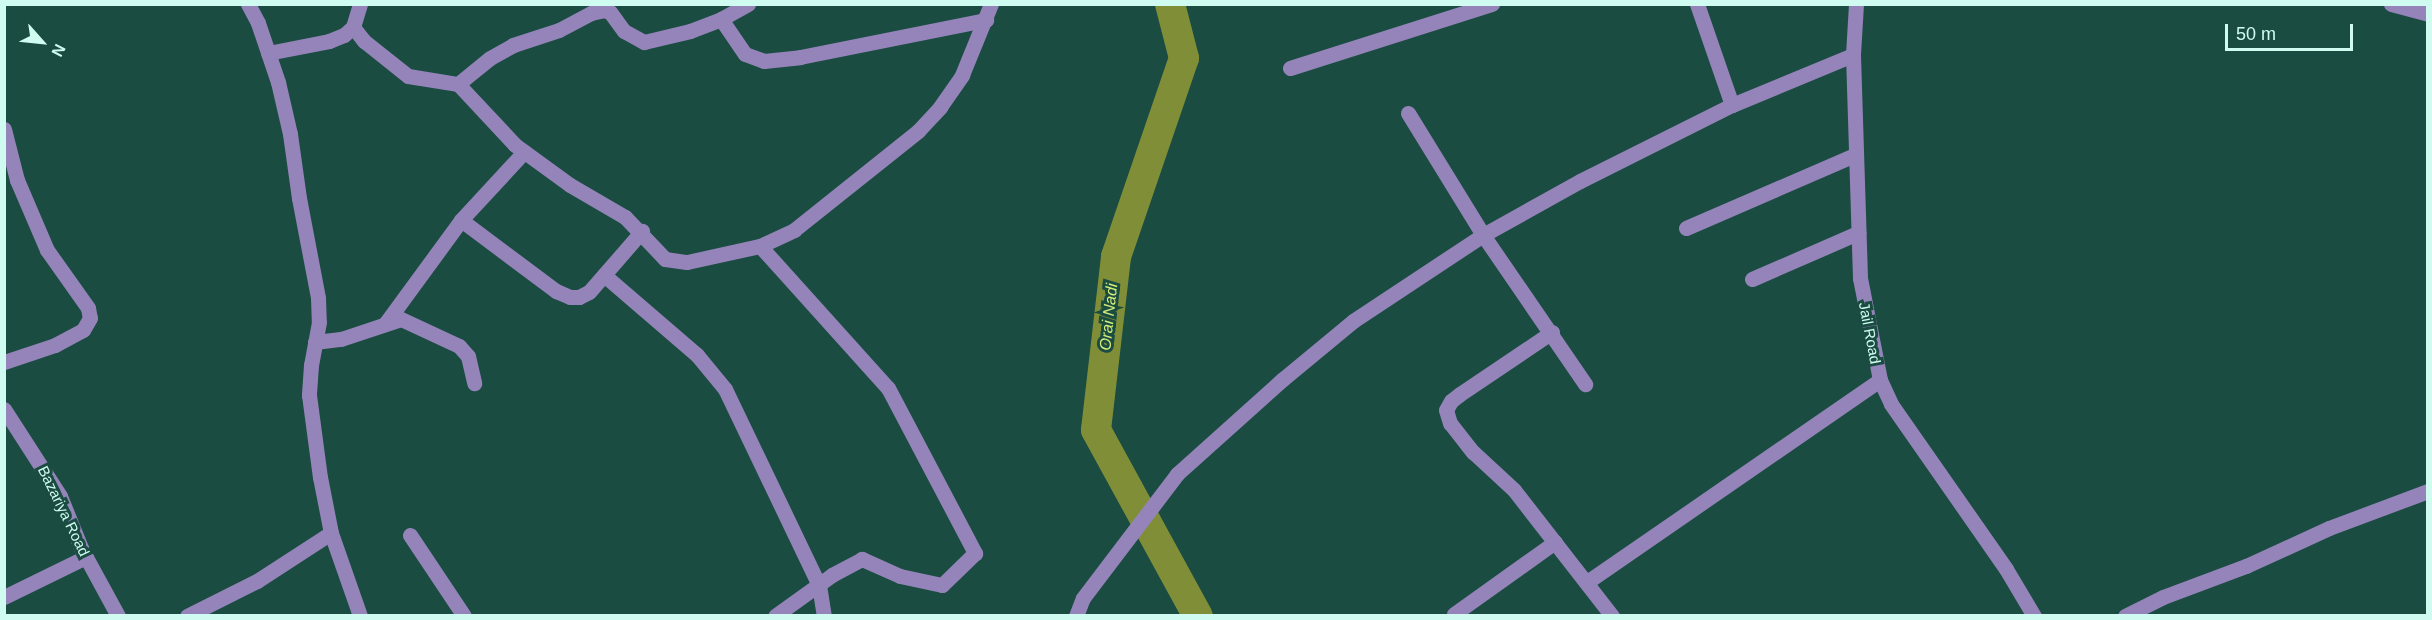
<!DOCTYPE html>
<style>
body{margin:0}
#map{position:relative;width:2432px;height:620px;overflow:hidden;background:#1a4c42;font-family:Arial,sans-serif}
div>[style]{position:absolute}
.river>*{height:30px;margin:-15px;padding:0 15px;transform-origin:15px;border-radius:15px;background:#808f37}
.minor>*{height:15px;margin:-7.5px;padding:0 7.5px;transform-origin:7.5px;border-radius:7.5px;background:#9484b9}
span{translate:-50% -50%;white-space:nowrap;text-align:center;line-height:1.15;-webkit-text-stroke:6px #1a4c42;paint-order:stroke}
.street-label{font-size:15px;color:#d0fbf0}
.water-label{font-size:16px;color:#d7ee79;font-style:italic}
.frame{position:absolute;inset:0;border:6px solid #d0fbf0;pointer-events:none}
.north{position:absolute;left:12px;top:12px;width:60px;height:60px;-webkit-text-stroke:4px #1a4c42;paint-order:stroke;rotate:117deg;font-size:16px;font-weight:700;line-height:24px;text-align:center;color:#d0fbf0}
.north::after{content:'';display:block;margin:auto;width:21px;height:27px;background:#d0fbf0;clip-path:polygon(50% 0,100% 100%,50% 72%,0 100%)}
.scale{position:absolute;left:2225px;top:24px;width:128px;height:27px;box-sizing:border-box;border:3px solid #d0fbf0;border-top:0;padding-left:8px;font-size:18px;line-height:21px;white-space:nowrap;color:#d0fbf0;-webkit-text-stroke:4px #1a4c42;paint-order:stroke}
</style>
<div id="map">
<div class="river">
<i style="left:1170px;top:4px;width:56px;rotate:75.5deg"></i>
<i style="left:1184px;top:58px;width:210px;rotate:108.9deg"></i>
<i style="left:1116px;top:257px;width:174px;rotate:96.6deg"></i>
<i style="left:1096px;top:430px;width:212px;rotate:61.3deg"></i>
</div>
<div class="minor">
<i style="left:248px;top:4px;width:21px;rotate:62deg"></i>
<i style="left:258px;top:23px;width:62px;rotate:71.3deg"></i>
<i style="left:278px;top:82px;width:53px;rotate:77deg"></i>
<i style="left:290px;top:134px;width:65px;rotate:82deg"></i>
<i style="left:299px;top:198px;width:102px;rotate:79.2deg"></i>
<i style="left:318px;top:298px;width:24px;rotate:88deg"></i>
<i style="left:319px;top:322px;width:44px;rotate:100.5deg"></i>
<i style="left:311px;top:365px;width:30px;rotate:94deg"></i>
<i style="left:309px;top:395px;width:83px;rotate:82.4deg"></i>
<i style="left:320px;top:477px;width:57px;rotate:78.9deg"></i>
<i style="left:331px;top:533px;width:88px;rotate:70.7deg"></i>
<i style="left:1697px;top:4px;width:107px;rotate:70.9deg"></i>
<i style="left:1856px;top:4px;width:51px;rotate:93.4deg"></i>
<i style="left:1853px;top:55px;width:223px;rotate:88.2deg"></i>
<i style="left:1860px;top:278px;width:104px;rotate:78.9deg"></i>
<i style="left:1880px;top:380px;width:26px;rotate:65deg"></i>
<i style="left:1891px;top:404px;width:201px;rotate:55.1deg"></i>
<i style="left:2006px;top:569px;width:55px;rotate:59.2deg"></i>
<i style="left:2391px;top:4px;width:38px;rotate:15deg"></i>
<i style="left:721px;top:19px;width:42px;rotate:55.6deg"></i>
<i style="left:745px;top:54px;width:20px;rotate:20deg"></i>
<i style="left:764px;top:61px;width:36px;rotate:-6deg"></i>
<i style="left:800px;top:57px;width:190px;rotate:-11.3deg"></i>
<i style="left:353px;top:27px;width:18px;rotate:52deg"></i>
<i style="left:364px;top:41px;width:56px;rotate:38.5deg"></i>
<i style="left:408px;top:76px;width:51px;rotate:9.1deg"></i>
<i style="left:458px;top:84px;width:83px;rotate:46.9deg"></i>
<i style="left:515px;top:145px;width:68px;rotate:36deg"></i>
<i style="left:570px;top:185px;width:64px;rotate:30.2deg"></i>
<i style="left:625px;top:217px;width:58px;rotate:46.4deg"></i>
<i style="left:665px;top:259px;width:22px;rotate:8deg"></i>
<i style="left:687px;top:262px;width:75px;rotate:-12.4deg"></i>
<i style="left:760px;top:246px;width:38px;rotate:-25deg"></i>
<i style="left:794px;top:230px;width:159px;rotate:-38.6deg"></i>
<i style="left:918px;top:131px;width:33px;rotate:-47deg"></i>
<i style="left:940px;top:107px;width:39px;rotate:-55deg"></i>
<i style="left:962px;top:75px;width:77px;rotate:-67.8deg"></i>
<i style="left:268px;top:53px;width:62px;rotate:-11.1deg"></i>
<i style="left:329px;top:41px;width:16px;rotate:-22deg"></i>
<i style="left:344px;top:35px;width:12px;rotate:-42deg"></i>
<i style="left:353px;top:27px;width:24px;rotate:-73deg"></i>
<i style="left:1290px;top:68px;width:212px;rotate:-17.6deg"></i>
<i style="left:458px;top:84px;width:41px;rotate:-39.1deg"></i>
<i style="left:490px;top:58px;width:26px;rotate:-29deg"></i>
<i style="left:513px;top:45px;width:48px;rotate:-18.1deg"></i>
<i style="left:559px;top:30px;width:36px;rotate:-28deg"></i>
<i style="left:591px;top:13px;width:13px;rotate:-13deg"></i>
<i style="left:604px;top:10px;width:6px;rotate:18deg"></i>
<i style="left:610px;top:12px;width:24px;rotate:54deg"></i>
<i style="left:624px;top:31px;width:23px;rotate:29deg"></i>
<i style="left:644px;top:42px;width:47px;rotate:-13.4deg"></i>
<i style="left:690px;top:31px;width:33px;rotate:-21deg"></i>
<i style="left:721px;top:19px;width:31px;rotate:-29deg"></i>
<i style="left:1408px;top:113px;width:143px;rotate:58.4deg"></i>
<i style="left:1483px;top:235px;width:181px;rotate:55.6deg"></i>
<i style="left:4px;top:129px;width:53px;rotate:75.7deg"></i>
<i style="left:17px;top:180px;width:76px;rotate:66.8deg"></i>
<i style="left:47px;top:250px;width:71px;rotate:54.7deg"></i>
<i style="left:88px;top:308px;width:10px;rotate:79deg"></i>
<i style="left:90px;top:318px;width:14px;rotate:120deg"></i>
<i style="left:83px;top:330px;width:32px;rotate:152deg"></i>
<i style="left:55px;top:345px;width:54px;rotate:161.6deg"></i>
<i style="left:461px;top:220px;width:119px;rotate:36.8deg"></i>
<i style="left:556px;top:291px;width:15px;rotate:23deg"></i>
<i style="left:570px;top:297px;width:9px"></i>
<i style="left:579px;top:297px;width:11px;rotate:-27deg"></i>
<i style="left:589px;top:292px;width:81px;rotate:-49deg"></i>
<i style="left:1686px;top:228px;width:184px;rotate:-23.4deg"></i>
<i style="left:760px;top:246px;width:191px;rotate:48deg"></i>
<i style="left:888px;top:388px;width:187px;rotate:62.2deg"></i>
<i style="left:975px;top:553px;width:46px;rotate:135.9deg"></i>
<i style="left:942px;top:585px;width:43px;rotate:-167.9deg"></i>
<i style="left:900px;top:576px;width:42px;rotate:-155.9deg"></i>
<i style="left:862px;top:559px;width:34px;rotate:152deg"></i>
<i style="left:832px;top:575px;width:70px;rotate:144.3deg"></i>
<i style="left:604px;top:275px;width:123px;rotate:40.7deg"></i>
<i style="left:697px;top:355px;width:44px;rotate:50.5deg"></i>
<i style="left:725px;top:389px;width:217px;rotate:64.4deg"></i>
<i style="left:819px;top:585px;width:31px;rotate:81deg"></i>
<i style="left:1752px;top:279px;width:116px;rotate:-23.5deg"></i>
<i style="left:385px;top:324px;width:129px;rotate:-53.8deg"></i>
<i style="left:461px;top:220px;width:93px;rotate:-47.2deg"></i>
<i style="left:1552px;top:332px;width:111px;rotate:146deg"></i>
<i style="left:1460px;top:394px;width:11px;rotate:142deg"></i>
<i style="left:1451px;top:401px;width:10px;rotate:119deg"></i>
<i style="left:1446px;top:410px;width:14px;rotate:73deg"></i>
<i style="left:1450px;top:423px;width:37px;rotate:52deg"></i>
<i style="left:1473px;top:452px;width:56px;rotate:42.8deg"></i>
<i style="left:1514px;top:490px;width:160px;rotate:52.1deg"></i>
<i style="left:315px;top:342px;width:26px;rotate:-7deg"></i>
<i style="left:341px;top:339px;width:63px;rotate:-18.4deg"></i>
<i style="left:401px;top:319px;width:64px;rotate:25deg"></i>
<i style="left:459px;top:346px;width:13px;rotate:48deg"></i>
<i style="left:468px;top:356px;width:28px;rotate:77deg"></i>
<i style="left:4px;top:409px;width:103px;rotate:57.2deg"></i>
<i style="left:60px;top:496px;width:56px;rotate:68deg"></i>
<i style="left:81px;top:548px;width:77px;rotate:61.4deg"></i>
<i style="left:410px;top:535px;width:97px;rotate:56.3deg"></i>
<i style="left:1587px;top:582px;width:356px;rotate:-34.6deg"></i>
<i style="left:4px;top:597px;width:91px;rotate:-26deg"></i>
<i style="left:1454px;top:614px;width:124px;rotate:-35.5deg"></i>
<i style="left:187px;top:616px;width:78px;rotate:-26.6deg"></i>
<i style="left:257px;top:581px;width:88px;rotate:-33deg"></i>
<i style="left:1076px;top:616px;width:19px;rotate:-69deg"></i>
<i style="left:1083px;top:598px;width:156px;rotate:-52.8deg"></i>
<i style="left:1177px;top:474px;width:142px;rotate:-41.9deg"></i>
<i style="left:1283px;top:379px;width:91px;rotate:-39.6deg"></i>
<i style="left:1353px;top:321px;width:156px;rotate:-33.5deg"></i>
<i style="left:1483px;top:235px;width:111px;rotate:-29.1deg"></i>
<i style="left:1580px;top:181px;width:170px;rotate:-26.6deg"></i>
<i style="left:1732px;top:105px;width:131px;rotate:-22.5deg"></i>
<i style="left:2125px;top:616px;width:42px;rotate:-26.6deg"></i>
<i style="left:2163px;top:597px;width:89px;rotate:-20.5deg"></i>
<i style="left:2246px;top:566px;width:91px;rotate:-24.6deg"></i>
<i style="left:2329px;top:528px;width:106px;rotate:-20.5deg"></i>
</div>
<div class="street-label">
<span style="left:1870px;top:333px;rotate:79deg">Jail Road</span>
<span style="left:64px;top:511px;rotate:64deg">Bazariya Road</span>
</div>
<div class="water-label">
<span style="left:1109px;top:317px;rotate:-84deg">Orai Nadi</span>
</div>
<div class="frame"></div>
<div class="north">N</div>
<div class="scale">50 m</div>
</div>
